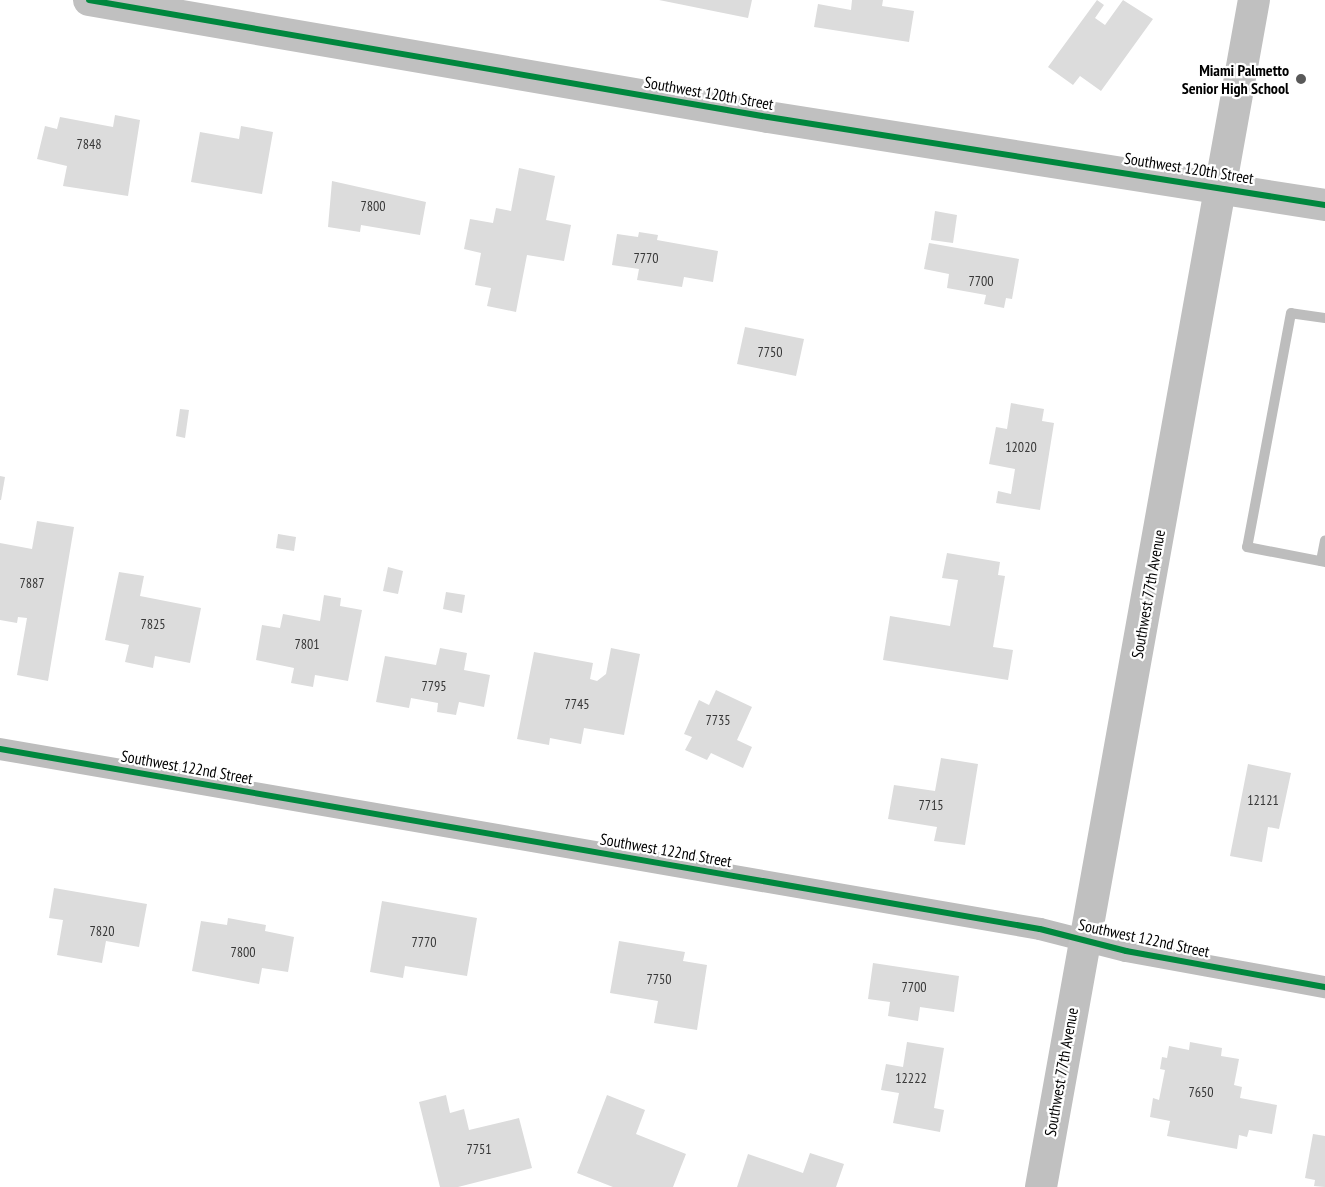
<!DOCTYPE html>
<style>
body{margin:0}
#map{position:relative;width:1325px;height:1187px;overflow:hidden;background:#fff;font-family:"PT Sans Narrow",sans-serif}
div>[style]{position:absolute}
.building>*{inset:0;background:#dcdcdc}
.lane>*{height:10px;margin:-5px;padding:0 5px;transform-origin:5px;border-radius:5px;background:#bdbdbd}
.street>*{height:22px;margin:-11px;padding:0 11px;transform-origin:11px;border-radius:11px;background:#bdbdbd}
.secondary>*{height:32px;margin:-16px;padding:0 16px;transform-origin:16px;border-radius:16px;background:#c0c0c0}
.cycleway>*{height:6px;margin:-3px;padding:0 3px;transform-origin:3px;border-radius:3px;background:#00873e}
.dots>*{width:16px;height:16px;translate:-50% -50%;box-sizing:border-box;border:3px solid #fff;border-radius:50%}
span{translate:-50% -50%;white-space:nowrap;text-align:center;line-height:1.15;-webkit-text-stroke:4.5px #fff;paint-order:stroke}
.number-label{font-size:14px;color:#373737}
.number-label span{-webkit-text-stroke-width:0}
.poi-label{font-size:16px;color:#000;font-weight:700}
.right{translate:-100% -50%;text-align:right}
.street-label{font-size:16px;color:#000}
</style>
<div id="map">
<div class="building">
<i style="clip-path:polygon(659px 0,752px 0,748px 18px)"></i>
<i style="clip-path:polygon(852px 0,883px 0,882px 6px,914px 11px,909px 42px,814px 27px,818px 4px,851px 10px)"></i>
<i style="clip-path:polygon(1097px 0,1104px 5px,1095px 18px,1105px 25px,1123px 0,1153px 19px,1101px 91px,1080px 76px,1073px 85px,1048px 67px)"></i>
<i style="clip-path:polygon(115px 115px,140px 120px,128px 196px,63px 186px,67px 166px,37px 159px,45px 126px,57px 129px,60px 117px,113px 127px)"></i>
<i style="clip-path:polygon(241px 126px,273px 132px,262px 194px,191px 182px,200px 132px,239px 139px)"></i>
<i style="clip-path:polygon(519px 168px,555px 176px,546px 220px,571px 225px,564px 261px,527px 255px,516px 312px,487px 306px,491px 288px,475px 285px,481px 253px,464px 249px,470px 219px,493px 223px,496px 208px,511px 211px)"></i>
<i style="clip-path:polygon(332px 181px,426px 202px,420px 235px,361px 225px,360px 232px,328px 227px)"></i>
<i style="clip-path:polygon(935px 211px,957px 215px,953px 243px,931px 240px)"></i>
<i style="clip-path:polygon(639px 232px,658px 235px,657px 240px,718px 251px,713px 282px,684px 277px,682px 287px,637px 280px,639px 269px,612px 265px,617px 234px,638px 237px)"></i>
<i style="clip-path:polygon(929px 243px,1019px 259px,1012px 299px,1006px 298px,1004px 308px,984px 304px,986px 295px,947px 288px,949px 274px,924px 269px)"></i>
<i style="clip-path:polygon(745px 327px,804px 339px,796px 376px,737px 364px)"></i>
<i style="clip-path:polygon(1011px 403px,1044px 409px,1042px 421px,1054px 423px,1040px 510px,996px 503px,998px 491px,1011px 494px,1015px 469px,989px 464px,996px 427px,1007px 429px)"></i>
<i style="clip-path:polygon(180px 409px,189px 410px,185px 438px,176px 436px)"></i>
<i style="clip-path:polygon(0 476px,5px 477px,1px 500px,0 500px)"></i>
<i style="clip-path:polygon(37px 521px,74px 527px,48px 681px,17px 675px,27px 618px,18px 617px,17px 623px,0 620px,0 543px,32px 549px)"></i>
<i style="clip-path:polygon(278px 534px,296px 537px,294px 551px,276px 548px)"></i>
<i style="clip-path:polygon(947px 553px,1000px 562px,998px 575px,1005px 576px,993px 647px,1013px 650px,1008px 680px,883px 660px,890px 616px,950px 626px,958px 580px,942px 578px)"></i>
<i style="clip-path:polygon(388px 567px,403px 571px,398px 594px,383px 591px)"></i>
<i style="clip-path:polygon(119px 572px,144px 576px,140px 596px,201px 608px,190px 663px,155px 656px,153px 668px,125px 662px,129px 645px,105px 640px)"></i>
<i style="clip-path:polygon(446px 592px,465px 595px,462px 613px,443px 609px)"></i>
<i style="clip-path:polygon(324px 595px,341px 598px,340px 606px,362px 610px,348px 681px,315px 675px,313px 687px,291px 683px,294px 668px,256px 660px,262px 625px,280px 628px,283px 614px,320px 621px)"></i>
<i style="clip-path:polygon(440px 648px,467px 653px,464px 670px,490px 675px,484px 707px,459px 702px,456px 715px,437px 712px,438px 703px,411px 698px,409px 708px,376px 702px,385px 656px,436px 665px)"></i>
<i style="clip-path:polygon(611px 648px,640px 654px,624px 735px,584px 728px,581px 744px,550px 738px,549px 745px,517px 739px,534px 652px,593px 663px,590px 679px,597px 681px,606px 674px)"></i>
<i style="clip-path:polygon(716px 690px,752px 707px,737px 740px,752px 747px,743px 768px,711px 753px,707px 760px,685px 750px,692px 737px,684px 734px,699px 700px,709px 705px)"></i>
<i style="clip-path:polygon(941px 758px,978px 764px,965px 845px,934px 841px,937px 827px,888px 819px,894px 785px,935px 791px)"></i>
<i style="clip-path:polygon(1248px 764px,1291px 773px,1279px 829px,1268px 827px,1262px 862px,1230px 856px)"></i>
<i style="clip-path:polygon(54px 888px,147px 904px,139px 947px,106px 941px,102px 963px,57px 955px,63px 920px,49px 918px)"></i>
<i style="clip-path:polygon(382px 901px,477px 918px,467px 976px,405px 966px,403px 978px,370px 972px)"></i>
<i style="clip-path:polygon(228px 918px,266px 925px,265px 931px,294px 937px,288px 972px,262px 968px,259px 984px,192px 971px,201px 921px,227px 925px)"></i>
<i style="clip-path:polygon(619px 941px,685px 952px,683px 961px,707px 965px,697px 1030px,654px 1023px,658px 1001px,610px 993px)"></i>
<i style="clip-path:polygon(873px 963px,959px 976px,954px 1012px,920px 1007px,918px 1021px,888px 1016px,890px 1002px,868px 999px)"></i>
<i style="clip-path:polygon(907px 1042px,944px 1048px,934px 1108px,944px 1110px,940px 1132px,893px 1123px,899px 1093px,881px 1090px,886px 1064px,903px 1067px)"></i>
<i style="clip-path:polygon(1190px 1042px,1222px 1048px,1221px 1056px,1239px 1059px,1234px 1085px,1242px 1087px,1240px 1098px,1277px 1105px,1272px 1134px,1249px 1130px,1247px 1137px,1239px 1135px,1237px 1149px,1167px 1136px,1170px 1121px,1150px 1117px,1153px 1098px,1159px 1100px,1165px 1070px,1160px 1069px,1162px 1057px,1167px 1058px,1169px 1046px,1189px 1050px)"></i>
<i style="clip-path:polygon(446px 1095px,450px 1113px,464px 1109px,469px 1130px,519px 1118px,532px 1168px,458px 1187px,440px 1187px,419px 1102px)"></i>
<i style="clip-path:polygon(607px 1095px,645px 1110px,636px 1134px,686px 1154px,673px 1187px,613px 1187px,577px 1173px)"></i>
<i style="clip-path:polygon(1313px 1134px,1325px 1136px,1325px 1187px,1314px 1186px,1315px 1180px,1305px 1178px)"></i>
<i style="clip-path:polygon(810px 1153px,844px 1164px,836px 1187px,737px 1187px,748px 1154px,803px 1173px)"></i>
</div>
<div class="lane">
<i style="left:1325px;top:318px;width:34px;rotate:-172deg"></i>
<i style="left:1291px;top:313px;width:238px;rotate:100.6deg"></i>
<i style="left:1247px;top:547px;width:79px;rotate:10.9deg"></i>
<i style="left:1321px;top:561px;width:21px;rotate:-79deg"></i>
</div>
<div class="street">
<i style="left:0;top:749px;width:1055px;rotate:9.82deg"></i>
<i style="left:1040px;top:929px;width:89px;rotate:14.3deg"></i>
<i style="left:1126px;top:951px;width:202px;rotate:10.3deg"></i>
</div>
<div class="secondary">
<i style="left:89px;top:0;width:689px;rotate:9.78deg"></i>
<i style="left:768px;top:117px;width:564px;rotate:8.98deg"></i>
<i style="left:1041px;top:1187px;width:1206px;rotate:-79.83deg"></i>
</div>
<div class="cycleway">
<i style="left:89px;top:0;width:689px;rotate:9.78deg"></i>
<i style="left:768px;top:117px;width:564px;rotate:8.98deg"></i>
<i style="left:0;top:749px;width:1055px;rotate:9.82deg"></i>
<i style="left:1040px;top:929px;width:89px;rotate:14.3deg"></i>
<i style="left:1126px;top:951px;width:202px;rotate:10.3deg"></i>
</div>
<div class="dots">
<i style="left:1301px;top:79px;background:#595959"></i>
</div>
<div class="number-label">
<span style="left:89px;top:144px">7848</span>
<span style="left:373px;top:206px">7800</span>
<span style="left:646px;top:258px">7770</span>
<span style="left:981px;top:281px">7700</span>
<span style="left:770px;top:352px">7750</span>
<span style="left:1021px;top:447px">12020</span>
<span style="left:32px;top:583px">7887</span>
<span style="left:153px;top:624px">7825</span>
<span style="left:307px;top:644px">7801</span>
<span style="left:434px;top:686px">7795</span>
<span style="left:577px;top:704px">7745</span>
<span style="left:718px;top:720px">7735</span>
<span style="left:1263px;top:800px">12121</span>
<span style="left:931px;top:805px">7715</span>
<span style="left:102px;top:931px">7820</span>
<span style="left:424px;top:942px">7770</span>
<span style="left:243px;top:952px">7800</span>
<span style="left:659px;top:979px">7750</span>
<span style="left:914px;top:987px">7700</span>
<span style="left:911px;top:1078px">12222</span>
<span style="left:1201px;top:1092px">7650</span>
<span style="left:479px;top:1149px">7751</span>
</div>
<div class="poi-label">
<span class="right" style="left:1289px;top:79px">Miami Palmetto<br>Senior High School</span>
</div>
<div class="street-label">
<span style="left:709px;top:93px;rotate:10deg">Southwest 120th Street</span>
<span style="left:1189px;top:168px;rotate:9deg">Southwest 120th Street</span>
<span style="left:1148px;top:594px;rotate:-80deg">Southwest 77th Avenue</span>
<span style="left:187px;top:767px;rotate:10deg">Southwest 122nd Street</span>
<span style="left:666px;top:850px;rotate:10deg">Southwest 122nd Street</span>
<span style="left:1144px;top:938px;rotate:12deg">Southwest 122nd Street</span>
<span style="left:1061px;top:1072px;rotate:-80deg">Southwest 77th Avenue</span>
</div>
</div>
